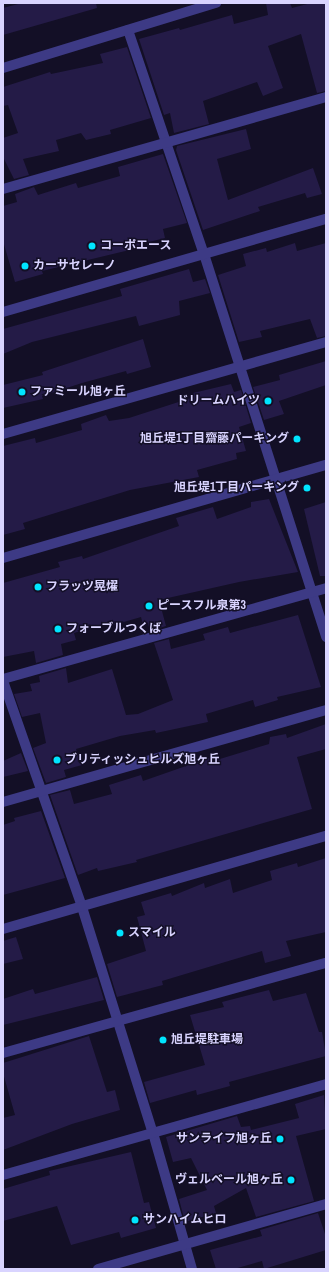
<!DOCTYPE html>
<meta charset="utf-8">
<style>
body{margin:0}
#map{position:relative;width:329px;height:1272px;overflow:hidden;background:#130f26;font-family:"Archivo Narrow","Noto Sans JP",sans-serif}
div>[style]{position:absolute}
.building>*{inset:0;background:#241b47}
.street>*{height:10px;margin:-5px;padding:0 5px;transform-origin:5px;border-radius:5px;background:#3d3a85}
.dots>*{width:11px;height:11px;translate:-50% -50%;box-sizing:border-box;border:2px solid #130f26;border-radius:50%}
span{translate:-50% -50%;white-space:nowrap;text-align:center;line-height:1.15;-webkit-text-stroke:3px #130f26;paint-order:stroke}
.poi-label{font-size:12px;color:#d9d4ff;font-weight:700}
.left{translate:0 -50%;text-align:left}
.right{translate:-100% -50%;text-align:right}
.frame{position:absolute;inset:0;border:4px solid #d9d4ff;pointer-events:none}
</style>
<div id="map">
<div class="building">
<i style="clip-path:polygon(22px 3px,96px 3px,97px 8px,3px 35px,3px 8px)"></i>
<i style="clip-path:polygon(266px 3px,290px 3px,292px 8px,311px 3px,326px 3px,326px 91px,317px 93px,301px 34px,268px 46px,283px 88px,263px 96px,257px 82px,203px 101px,209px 124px,174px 133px,170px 113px,164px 115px,139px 39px,179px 28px,180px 30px,232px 15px,234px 24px,268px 15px)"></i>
<i style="clip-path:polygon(127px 47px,151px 118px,110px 130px,111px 134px,86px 140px,81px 133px,56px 140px,59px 151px,23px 159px,29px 175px,14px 179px,3px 157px,3px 138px,18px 133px,8px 105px,3px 106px,3px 87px,50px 72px,51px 74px,103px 63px,100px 54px)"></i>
<i style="clip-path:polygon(246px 129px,251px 149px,217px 159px,228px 200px,313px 168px,322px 194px,307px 198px,305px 193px,258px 207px,260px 211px,203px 230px,176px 150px,177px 146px)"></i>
<i style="clip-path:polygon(163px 154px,187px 223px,163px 229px,165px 238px,141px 244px,142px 247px,42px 271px,43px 274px,15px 282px,3px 241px,3px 206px,17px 202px,15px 194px,34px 187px,38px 195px,76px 183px,78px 188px,120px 176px,118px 167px)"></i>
<i style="clip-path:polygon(295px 243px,297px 251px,326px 243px,326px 336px,317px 338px,310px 319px,260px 331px,262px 337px,239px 342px,218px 275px,246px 266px,243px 254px,266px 248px,267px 252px)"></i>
<i style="clip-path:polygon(189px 269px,193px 282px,205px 279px,210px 293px,179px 301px,180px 315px,139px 326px,136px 316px,32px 342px,3px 354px,3px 329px,122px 296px,120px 289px)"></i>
<i style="clip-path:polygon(143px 339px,151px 367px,127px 374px,126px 371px,82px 383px,42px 396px,43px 399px,3px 408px,3px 385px,43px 375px,42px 372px)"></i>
<i style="clip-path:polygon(326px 361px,326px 385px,279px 401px,284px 414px,264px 420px,253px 387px,280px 380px,279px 375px)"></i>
<i style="clip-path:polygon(231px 384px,234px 392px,241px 390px,251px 423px,239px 427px,246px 451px,236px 453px,237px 459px,197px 470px,199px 477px,130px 490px,23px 523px,25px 529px,3px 535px,3px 446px,35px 438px,36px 443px,82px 430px,81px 424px,106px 415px,109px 421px,129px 418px,194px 397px,193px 393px)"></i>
<i style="clip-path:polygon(269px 499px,298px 572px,239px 582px,159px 600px,166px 626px,150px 631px,148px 624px,143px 625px,141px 617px,110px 626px,109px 622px,74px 633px,76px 640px,61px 644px,63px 655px,36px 663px,34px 651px,3px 657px,3px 583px,60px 567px,58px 562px,82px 556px,83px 559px,179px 526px,176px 518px,213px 507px,217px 519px,251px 507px,251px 502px)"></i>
<i style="clip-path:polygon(326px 502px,326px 576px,320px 576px,304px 509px)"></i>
<i style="clip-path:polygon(298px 615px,321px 687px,277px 697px,278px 700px,255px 707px,253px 700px,206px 714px,208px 722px,156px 733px,155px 730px,120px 736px,76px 749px,82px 765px,64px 770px,66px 777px,46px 783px,33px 748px,46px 743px,40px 713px,22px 717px,14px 694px,32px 691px,30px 684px,40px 682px,39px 676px,66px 668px,68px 683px,112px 669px,126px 715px,138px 714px,173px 700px,154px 643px,169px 639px,171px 649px,205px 640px,203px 634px,228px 627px,230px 633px)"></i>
<i style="clip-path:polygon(326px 724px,326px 749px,297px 757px,312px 809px,136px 860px,137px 862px,98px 871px,97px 868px,78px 875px,50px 795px,70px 790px,74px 804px,112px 794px,109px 785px,141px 775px,143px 781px,209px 758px,210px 762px,269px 744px,270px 737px,286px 734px,287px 738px)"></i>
<i style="clip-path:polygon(21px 753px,28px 771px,3px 777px,3px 761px)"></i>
<i style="clip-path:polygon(41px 811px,65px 878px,3px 895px,3px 825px,15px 821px,14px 818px)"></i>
<i style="clip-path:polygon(326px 858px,326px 932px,286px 941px,291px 956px,265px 963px,262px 951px,162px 981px,163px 985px,117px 997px,107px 964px,146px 951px,137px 917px,145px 915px,141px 902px,171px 893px,172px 896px,204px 883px,205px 888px,230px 879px,233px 893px,272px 880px,270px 871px,297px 863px,298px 867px)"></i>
<i style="clip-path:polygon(16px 937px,23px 959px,3px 964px,3px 941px)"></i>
<i style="clip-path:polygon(97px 977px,104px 1000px,3px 1025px,3px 999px,33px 989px,35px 994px)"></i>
<i style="clip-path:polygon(269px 990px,273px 1001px,306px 993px,319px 1032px,322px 1032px,326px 1056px,229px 1082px,230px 1086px,197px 1095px,196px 1090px,150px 1103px,144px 1082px,205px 1065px,190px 1015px,224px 1007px,222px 1002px)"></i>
<i style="clip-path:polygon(89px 1036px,107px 1092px,115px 1090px,120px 1110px,72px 1124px,3px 1150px,3px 1118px,15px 1115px,3px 1073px,3px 1063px)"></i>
<i style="clip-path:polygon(324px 1095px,326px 1129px,296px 1136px,314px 1201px,256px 1217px,246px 1188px,214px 1206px,216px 1213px,185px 1222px,179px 1199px,207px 1190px,191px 1158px,173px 1162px,166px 1137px,237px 1116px,241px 1127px,250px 1126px,251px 1130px,299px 1118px,295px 1104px)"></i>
<i style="clip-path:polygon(131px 1152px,144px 1203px,149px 1202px,156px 1228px,121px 1238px,119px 1232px,71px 1245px,57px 1206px,3px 1221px,3px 1189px,50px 1175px,49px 1171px)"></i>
<i style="clip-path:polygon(318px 1213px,326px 1237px,326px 1250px,264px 1269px,262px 1261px,234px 1269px,216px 1269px,210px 1250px,262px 1236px,260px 1230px)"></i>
</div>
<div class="street">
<i style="left:128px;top:30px;width:237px;rotate:71.3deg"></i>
<i style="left:204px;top:254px;width:402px;rotate:72.3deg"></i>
<i style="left:3px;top:68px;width:223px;rotate:-17deg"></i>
<i style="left:3px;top:189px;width:336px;rotate:-15.9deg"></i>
<i style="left:3px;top:312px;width:336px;rotate:-16.1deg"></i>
<i style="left:3px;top:434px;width:336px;rotate:-15.9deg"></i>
<i style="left:3px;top:558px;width:336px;rotate:-16.1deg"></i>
<i style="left:3px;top:679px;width:336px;rotate:-15.7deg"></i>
<i style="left:3px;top:681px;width:239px;rotate:70.7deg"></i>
<i style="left:82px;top:907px;width:237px;rotate:72.6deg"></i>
<i style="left:153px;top:1133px;width:141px;rotate:74deg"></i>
<i style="left:3px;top:802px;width:336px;rotate:-15.9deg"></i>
<i style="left:3px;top:929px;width:336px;rotate:-16.1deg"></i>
<i style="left:3px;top:1053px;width:335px;rotate:-15.6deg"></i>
<i style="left:3px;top:1175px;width:336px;rotate:-15.7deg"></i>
<i style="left:98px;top:1269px;width:237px;rotate:-15.9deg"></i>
</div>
<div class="dots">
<i style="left:92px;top:246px;background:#00e5ff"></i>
<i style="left:25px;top:266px;background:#00e5ff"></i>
<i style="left:22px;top:392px;background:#00e5ff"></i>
<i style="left:268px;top:401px;background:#00e5ff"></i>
<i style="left:297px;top:439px;background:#00e5ff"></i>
<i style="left:307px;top:488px;background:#00e5ff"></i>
<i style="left:38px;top:587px;background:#00e5ff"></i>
<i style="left:149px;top:606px;background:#00e5ff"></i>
<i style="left:58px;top:629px;background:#00e5ff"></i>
<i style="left:57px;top:760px;background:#00e5ff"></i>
<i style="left:120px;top:933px;background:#00e5ff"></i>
<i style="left:163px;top:1040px;background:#00e5ff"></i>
<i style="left:280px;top:1139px;background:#00e5ff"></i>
<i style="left:291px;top:1180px;background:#00e5ff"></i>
<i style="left:135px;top:1220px;background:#00e5ff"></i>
</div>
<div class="poi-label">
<span class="left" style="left:100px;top:246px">コーポエース</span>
<span class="left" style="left:33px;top:266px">カーサセレーノ</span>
<span class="left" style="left:30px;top:392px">ファミール旭ヶ丘</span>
<span class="right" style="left:260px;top:401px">ドリームハイツ</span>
<span class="right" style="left:289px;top:439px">旭丘堤1丁目齋藤パーキング</span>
<span class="right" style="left:299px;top:488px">旭丘堤1丁目パーキング</span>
<span class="left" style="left:46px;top:587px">フラッツ晃燿</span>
<span class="left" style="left:157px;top:606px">ピースフル泉第3</span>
<span class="left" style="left:66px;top:629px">フォーブルつくば</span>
<span class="left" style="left:65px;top:760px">ブリティッシュヒルズ旭ヶ丘</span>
<span class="left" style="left:128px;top:933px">スマイル</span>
<span class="left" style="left:171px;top:1040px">旭丘堤駐車場</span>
<span class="right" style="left:272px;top:1139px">サンライフ旭ヶ丘</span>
<span class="right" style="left:283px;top:1180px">ヴェルベール旭ヶ丘</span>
<span class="left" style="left:143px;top:1220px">サンハイムヒロ</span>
</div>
<div class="frame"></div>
</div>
